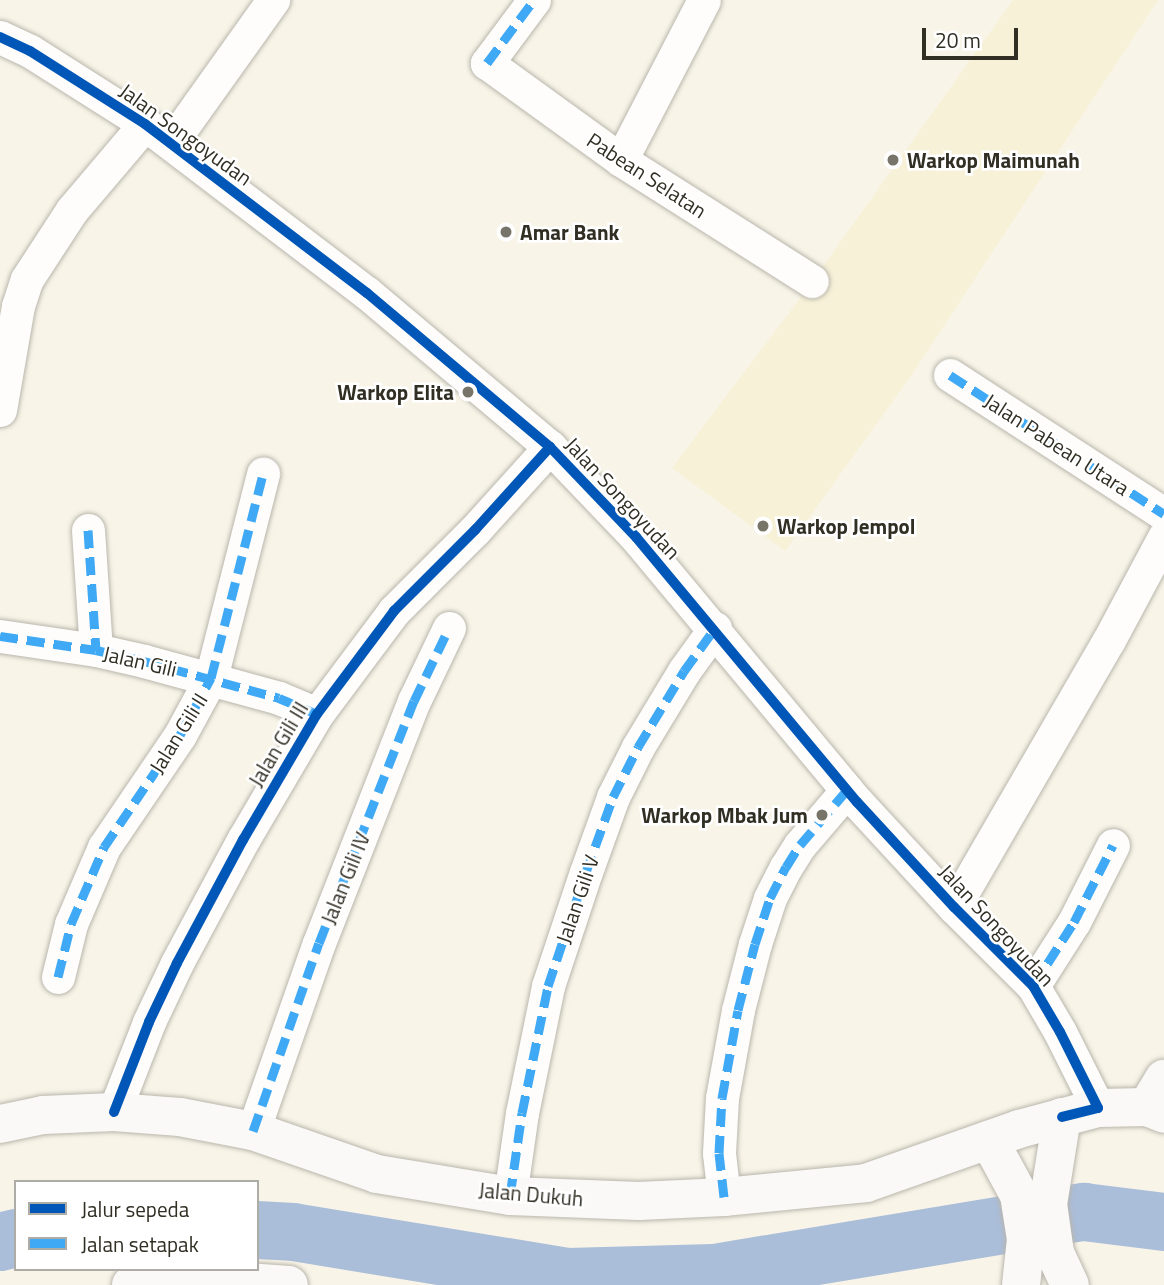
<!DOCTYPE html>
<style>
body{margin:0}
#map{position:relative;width:1164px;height:1285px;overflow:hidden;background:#f8f4e8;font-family:"Titillium Web",sans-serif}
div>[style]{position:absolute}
.built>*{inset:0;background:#f7f1d8}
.river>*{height:58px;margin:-29px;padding:0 29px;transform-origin:29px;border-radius:29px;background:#aabdd9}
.roads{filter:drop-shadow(0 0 2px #b9b6ac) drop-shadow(0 0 2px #b9b6ac)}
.street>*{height:33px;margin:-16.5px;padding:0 16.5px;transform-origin:16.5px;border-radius:16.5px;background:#fefdfc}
.secondary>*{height:38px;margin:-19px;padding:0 19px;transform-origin:19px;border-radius:19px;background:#fbf9f7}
.quiet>*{height:9px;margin-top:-4.5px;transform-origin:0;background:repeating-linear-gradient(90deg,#3fa9f5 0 18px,transparent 0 27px)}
.cycleway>*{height:10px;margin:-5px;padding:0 5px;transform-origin:5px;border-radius:5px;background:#0057b8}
.dots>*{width:19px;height:19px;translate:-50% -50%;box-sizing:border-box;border:4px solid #fff;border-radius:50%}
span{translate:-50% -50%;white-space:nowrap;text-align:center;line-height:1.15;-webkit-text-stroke:5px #fff;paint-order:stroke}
.street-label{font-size:21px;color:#312f24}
.poi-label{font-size:21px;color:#312f24;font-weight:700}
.left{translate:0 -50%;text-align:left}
.right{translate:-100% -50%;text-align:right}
.legend{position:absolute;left:14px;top:1180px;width:245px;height:91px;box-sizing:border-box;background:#fff;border:2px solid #adaca7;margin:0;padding:9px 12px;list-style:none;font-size:21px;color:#312f24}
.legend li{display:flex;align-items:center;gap:14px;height:35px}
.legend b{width:35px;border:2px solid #adaca7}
.scale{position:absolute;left:922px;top:28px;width:96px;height:32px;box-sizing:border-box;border:4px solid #312f24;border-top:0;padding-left:9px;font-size:21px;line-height:24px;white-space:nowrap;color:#312f24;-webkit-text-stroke:5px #fff;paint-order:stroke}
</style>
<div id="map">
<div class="built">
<i style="clip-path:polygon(1013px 0,1158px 0,911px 376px,785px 551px,672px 468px,804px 293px)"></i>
</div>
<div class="river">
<i style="left:257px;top:1230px;width:36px;rotate:3deg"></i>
<i style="left:293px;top:1232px;width:279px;rotate:9.3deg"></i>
<i style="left:568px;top:1277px;width:146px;rotate:-1.6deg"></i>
<i style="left:714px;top:1273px;width:375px;rotate:-9.4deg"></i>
<i style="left:1084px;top:1212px;width:81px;rotate:7.1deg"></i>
<i style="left:0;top:1242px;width:16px;rotate:-14deg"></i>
</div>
<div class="roads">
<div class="street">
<i style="left:534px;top:0;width:79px;rotate:126.7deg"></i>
<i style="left:487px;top:63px;width:165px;rotate:35.9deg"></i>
<i style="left:621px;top:160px;width:226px;rotate:32.4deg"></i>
<i style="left:0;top:37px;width:33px;rotate:25deg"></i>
<i style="left:30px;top:51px;width:136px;rotate:32.4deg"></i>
<i style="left:145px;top:124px;width:279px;rotate:37.3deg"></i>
<i style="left:367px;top:293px;width:239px;rotate:40.1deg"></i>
<i style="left:550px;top:447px;width:124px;rotate:46.3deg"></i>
<i style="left:636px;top:537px;width:345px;rotate:50.2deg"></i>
<i style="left:857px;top:802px;width:143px;rotate:47.3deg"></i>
<i style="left:954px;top:907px;width:112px;rotate:45deg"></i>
<i style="left:1033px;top:986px;width:53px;rotate:59.6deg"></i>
<i style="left:1060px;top:1032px;width:85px;rotate:63.4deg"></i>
<i style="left:171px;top:143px;width:176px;rotate:-54.5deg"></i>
<i style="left:621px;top:160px;width:180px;rotate:-62.6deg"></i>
<i style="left:950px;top:375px;width:255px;rotate:33deg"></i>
<i style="left:0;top:410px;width:106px;rotate:-80.2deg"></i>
<i style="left:18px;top:306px;width:28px;rotate:-72deg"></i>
<i style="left:27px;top:279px;width:82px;rotate:-56.9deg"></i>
<i style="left:72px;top:210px;width:113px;rotate:-49.7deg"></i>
<i style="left:88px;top:530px;width:120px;rotate:86.2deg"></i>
<i style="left:0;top:636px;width:97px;rotate:8.3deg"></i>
<i style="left:96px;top:650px;width:49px;rotate:12.9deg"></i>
<i style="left:144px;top:661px;width:140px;rotate:15.3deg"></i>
<i style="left:279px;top:698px;width:41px;rotate:22.8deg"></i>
<i style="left:954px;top:907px;width:309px;rotate:-59.9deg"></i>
<i style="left:1109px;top:640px;width:117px;rotate:-61.9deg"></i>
<i style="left:58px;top:977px;width:55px;rotate:-76.2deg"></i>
<i style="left:71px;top:924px;width:84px;rotate:-66.8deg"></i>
<i style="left:104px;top:847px;width:135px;rotate:-55.8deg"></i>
<i style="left:180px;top:735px;width:65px;rotate:-61.5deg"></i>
<i style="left:211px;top:678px;width:211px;rotate:-75.7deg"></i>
<i style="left:1033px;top:986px;width:76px;rotate:-57.4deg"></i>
<i style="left:1074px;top:922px;width:86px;rotate:-63.1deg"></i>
<i style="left:114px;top:1112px;width:97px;rotate:-68.7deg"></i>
<i style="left:149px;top:1022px;width:65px;rotate:-64.6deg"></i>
<i style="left:177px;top:963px;width:140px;rotate:-61.8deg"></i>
<i style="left:243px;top:840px;width:146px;rotate:-59.6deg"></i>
<i style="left:317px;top:714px;width:129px;rotate:-53.2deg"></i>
<i style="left:394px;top:611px;width:115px;rotate:-45deg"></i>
<i style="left:475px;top:530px;width:112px;rotate:-47.9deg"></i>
<i style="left:253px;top:1131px;width:199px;rotate:-70.7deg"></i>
<i style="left:319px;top:943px;width:260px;rotate:-68.6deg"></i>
<i style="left:414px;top:701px;width:81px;rotate:-64.4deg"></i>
<i style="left:510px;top:1196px;width:84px;rotate:-81.8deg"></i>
<i style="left:522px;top:1113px;width:130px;rotate:-78.4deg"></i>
<i style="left:548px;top:986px;width:120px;rotate:-71.6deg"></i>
<i style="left:586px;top:872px;width:80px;rotate:-70.2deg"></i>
<i style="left:613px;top:797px;width:56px;rotate:-63.4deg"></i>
<i style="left:638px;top:747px;width:89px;rotate:-58.8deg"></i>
<i style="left:684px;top:671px;width:53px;rotate:-54.2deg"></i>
<i style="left:724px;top:1197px;width:44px;rotate:-96.5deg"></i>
<i style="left:719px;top:1153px;width:55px;rotate:-86.9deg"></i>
<i style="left:722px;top:1098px;width:89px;rotate:-79.7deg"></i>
<i style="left:738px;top:1010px;width:68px;rotate:-75.6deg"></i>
<i style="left:755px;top:944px;width:48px;rotate:-71.9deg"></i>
<i style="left:770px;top:898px;width:35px;rotate:-63deg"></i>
<i style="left:786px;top:867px;width:26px;rotate:-58deg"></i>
<i style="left:800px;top:845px;width:72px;rotate:-49.5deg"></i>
</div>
<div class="secondary">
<i style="left:1147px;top:1107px;width:33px;rotate:-59deg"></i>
<i style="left:1062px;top:1117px;width:88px;rotate:99.1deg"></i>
<i style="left:1048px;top:1204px;width:49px;rotate:81.9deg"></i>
<i style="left:1055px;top:1253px;width:35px;rotate:65deg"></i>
<i style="left:0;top:1124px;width:44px;rotate:-11.8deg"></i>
<i style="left:43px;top:1115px;width:71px;rotate:-2.4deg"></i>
<i style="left:114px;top:1112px;width:66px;rotate:4.3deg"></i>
<i style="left:180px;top:1117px;width:74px;rotate:10.9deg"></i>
<i style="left:253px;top:1131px;width:131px;rotate:19.1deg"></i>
<i style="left:377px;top:1174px;width:135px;rotate:9.4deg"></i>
<i style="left:510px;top:1196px;width:129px;rotate:2.2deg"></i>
<i style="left:639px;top:1201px;width:85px;rotate:-2.7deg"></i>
<i style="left:724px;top:1197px;width:143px;rotate:-5.6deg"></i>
<i style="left:866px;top:1183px;width:162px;rotate:-19.4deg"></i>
<i style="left:1019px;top:1129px;width:82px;rotate:-14.9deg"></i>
<i style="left:1098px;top:1108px;width:49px;rotate:-1.2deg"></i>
<i style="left:1147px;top:1107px;width:18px;rotate:22deg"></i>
<i style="left:989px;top:1140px;width:63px;rotate:61.4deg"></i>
<i style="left:1019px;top:1195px;width:45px;rotate:81deg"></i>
<i style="left:1026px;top:1239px;width:46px;rotate:96.2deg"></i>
<i style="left:131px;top:1285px;width:73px;rotate:-4.7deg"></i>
<i style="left:204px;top:1279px;width:85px;rotate:4deg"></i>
</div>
</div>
<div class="quiet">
<i style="left:487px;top:63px;width:79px;rotate:-53.3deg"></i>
<i style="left:950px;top:375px;width:255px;rotate:33deg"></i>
<i style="left:88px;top:530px;width:120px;rotate:86.2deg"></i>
<i style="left:0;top:636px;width:97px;rotate:8.3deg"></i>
<i style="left:96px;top:650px;width:49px;rotate:12.9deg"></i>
<i style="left:144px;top:661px;width:140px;rotate:15.3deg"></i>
<i style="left:279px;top:698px;width:41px;rotate:22.8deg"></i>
<i style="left:58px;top:977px;width:55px;rotate:-76.2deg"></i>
<i style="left:71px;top:924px;width:84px;rotate:-66.8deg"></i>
<i style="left:104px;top:847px;width:135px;rotate:-55.8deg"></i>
<i style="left:180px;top:735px;width:65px;rotate:-61.5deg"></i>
<i style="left:211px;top:678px;width:211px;rotate:-75.7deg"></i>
<i style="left:1033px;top:986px;width:76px;rotate:-57.4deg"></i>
<i style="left:1074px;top:922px;width:86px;rotate:-63.1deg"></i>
<i style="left:253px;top:1131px;width:199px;rotate:-70.7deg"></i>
<i style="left:319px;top:943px;width:260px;rotate:-68.6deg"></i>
<i style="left:414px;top:701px;width:81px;rotate:-64.4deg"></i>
<i style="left:510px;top:1196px;width:84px;rotate:-81.8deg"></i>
<i style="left:522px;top:1113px;width:130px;rotate:-78.4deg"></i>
<i style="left:548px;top:986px;width:120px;rotate:-71.6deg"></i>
<i style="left:586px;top:872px;width:80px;rotate:-70.2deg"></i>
<i style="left:613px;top:797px;width:56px;rotate:-63.4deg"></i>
<i style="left:638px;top:747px;width:89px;rotate:-58.8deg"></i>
<i style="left:684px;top:671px;width:53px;rotate:-54.2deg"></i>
<i style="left:724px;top:1197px;width:44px;rotate:-96.5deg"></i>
<i style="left:719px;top:1153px;width:55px;rotate:-86.9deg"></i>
<i style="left:722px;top:1098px;width:89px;rotate:-79.7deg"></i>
<i style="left:738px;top:1010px;width:68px;rotate:-75.6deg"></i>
<i style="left:755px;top:944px;width:48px;rotate:-71.9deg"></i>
<i style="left:770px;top:898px;width:35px;rotate:-63deg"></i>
<i style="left:786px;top:867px;width:26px;rotate:-58deg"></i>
<i style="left:800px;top:845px;width:72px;rotate:-49.5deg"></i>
</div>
<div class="cycleway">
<i style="left:0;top:37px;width:33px;rotate:25deg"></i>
<i style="left:30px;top:51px;width:136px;rotate:32.4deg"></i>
<i style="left:145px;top:124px;width:279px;rotate:37.3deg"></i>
<i style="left:367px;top:293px;width:239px;rotate:40.1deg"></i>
<i style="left:550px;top:447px;width:124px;rotate:46.3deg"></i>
<i style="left:636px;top:537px;width:345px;rotate:50.2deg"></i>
<i style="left:857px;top:802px;width:143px;rotate:47.3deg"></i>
<i style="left:954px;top:907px;width:112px;rotate:45deg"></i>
<i style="left:1033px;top:986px;width:53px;rotate:59.6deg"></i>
<i style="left:1060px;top:1032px;width:85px;rotate:63.4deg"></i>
<i style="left:1098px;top:1108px;width:37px;rotate:166deg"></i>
<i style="left:114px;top:1112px;width:97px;rotate:-68.7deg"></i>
<i style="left:149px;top:1022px;width:65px;rotate:-64.6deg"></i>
<i style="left:177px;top:963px;width:140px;rotate:-61.8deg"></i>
<i style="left:243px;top:840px;width:146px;rotate:-59.6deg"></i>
<i style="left:317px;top:714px;width:129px;rotate:-53.2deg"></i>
<i style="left:394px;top:611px;width:115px;rotate:-45deg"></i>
<i style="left:475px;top:530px;width:112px;rotate:-47.9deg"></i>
</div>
<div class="dots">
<i style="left:893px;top:160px;background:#777469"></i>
<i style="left:506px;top:232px;background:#777469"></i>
<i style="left:468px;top:392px;background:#777469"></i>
<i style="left:763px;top:526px;background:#777469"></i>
<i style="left:822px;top:815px;background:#777469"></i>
</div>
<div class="street-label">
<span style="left:186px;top:134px;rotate:36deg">Jalan Songoyudan</span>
<span style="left:647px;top:175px;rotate:33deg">Pabean Selatan</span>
<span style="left:1057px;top:444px;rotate:33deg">Jalan Pabean Utara</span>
<span style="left:623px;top:498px;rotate:47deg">Jalan Songoyudan</span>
<span style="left:140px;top:661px;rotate:13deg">Jalan Gili</span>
<span style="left:178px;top:733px;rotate:-58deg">Jalan Gili II</span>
<span style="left:278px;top:744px;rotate:-59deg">Jalan Gili III</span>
<span style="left:345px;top:878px;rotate:-68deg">Jalan Gili IV</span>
<span style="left:577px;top:899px;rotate:-71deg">Jalan Gili V</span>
<span style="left:997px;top:925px;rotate:47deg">Jalan Songoyudan</span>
<span style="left:531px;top:1194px;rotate:5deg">Jalan Dukuh</span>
</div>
<div class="poi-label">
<span class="left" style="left:907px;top:160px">Warkop Maimunah</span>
<span class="left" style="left:520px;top:232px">Amar Bank</span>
<span class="right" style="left:454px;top:392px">Warkop Elita</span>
<span class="left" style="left:777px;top:526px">Warkop Jempol</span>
<span class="right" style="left:808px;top:815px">Warkop Mbak Jum</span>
</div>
<ul class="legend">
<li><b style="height:9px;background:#0057b8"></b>Jalur sepeda</li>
<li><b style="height:9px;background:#3fa9f5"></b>Jalan setapak</li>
</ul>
<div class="scale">20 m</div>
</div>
